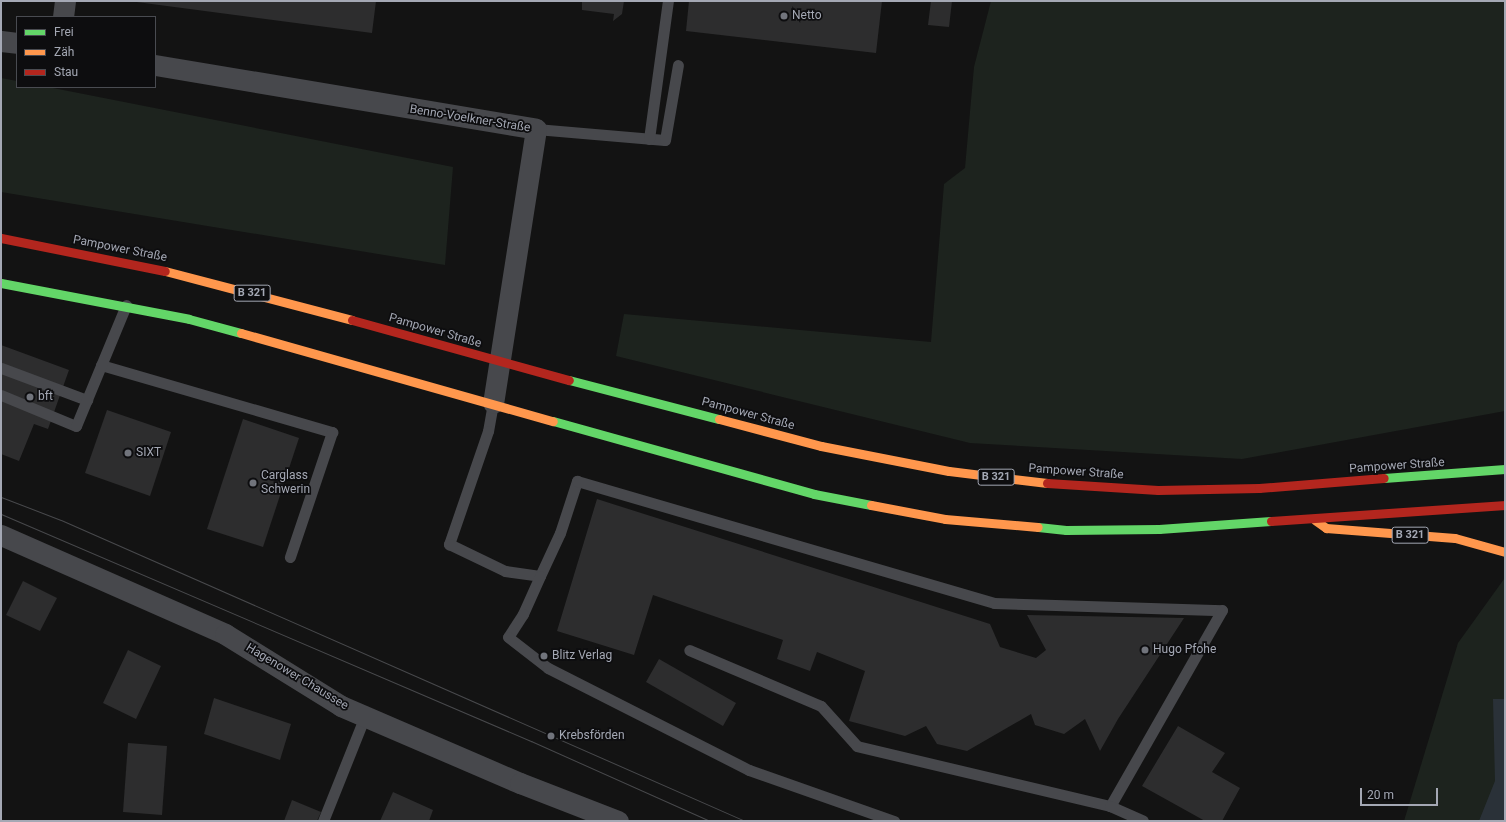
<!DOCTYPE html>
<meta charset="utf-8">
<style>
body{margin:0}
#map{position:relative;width:1506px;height:822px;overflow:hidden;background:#131313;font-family:Roboto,sans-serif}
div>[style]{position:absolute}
.green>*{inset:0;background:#1d231e}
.water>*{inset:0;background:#2a3138}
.building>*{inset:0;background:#2d2d2e}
.lane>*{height:11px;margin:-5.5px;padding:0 5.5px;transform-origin:5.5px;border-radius:5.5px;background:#47484c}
.street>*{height:21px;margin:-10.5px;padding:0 10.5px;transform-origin:10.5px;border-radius:10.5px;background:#47484c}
.fast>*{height:9px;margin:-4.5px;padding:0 4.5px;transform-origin:4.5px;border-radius:4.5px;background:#63d668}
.slow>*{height:9px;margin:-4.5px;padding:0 4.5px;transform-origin:4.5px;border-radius:4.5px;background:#ff974d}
.jam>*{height:9px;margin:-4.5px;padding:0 4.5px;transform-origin:4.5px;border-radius:4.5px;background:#b3261e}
.tram>*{height:1px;margin:-0.5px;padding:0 0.5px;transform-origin:0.5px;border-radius:0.5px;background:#48494c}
.dots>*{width:11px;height:11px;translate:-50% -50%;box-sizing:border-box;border:2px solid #0d0d0f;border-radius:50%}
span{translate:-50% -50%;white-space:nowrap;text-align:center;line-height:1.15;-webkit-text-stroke:3.5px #0d0d0f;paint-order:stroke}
.shield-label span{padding:1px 3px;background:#0d0d0f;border:1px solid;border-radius:3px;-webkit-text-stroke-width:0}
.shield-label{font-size:11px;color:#a4a8b4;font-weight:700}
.poi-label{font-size:12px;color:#a4a8b4}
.left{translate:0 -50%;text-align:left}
.street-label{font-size:12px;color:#a4a8b4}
.frame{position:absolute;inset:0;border:2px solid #a4a8b4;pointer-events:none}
.legend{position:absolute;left:16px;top:16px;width:140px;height:72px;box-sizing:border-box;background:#0d0d0f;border:1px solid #494b51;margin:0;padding:5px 7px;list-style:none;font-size:12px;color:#a4a8b4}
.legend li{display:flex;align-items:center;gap:8px;height:20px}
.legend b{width:20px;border:1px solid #494b51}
.scale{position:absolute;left:1360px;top:788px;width:78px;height:18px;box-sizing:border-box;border:2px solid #a4a8b4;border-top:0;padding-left:5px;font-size:12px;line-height:14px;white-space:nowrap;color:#a4a8b4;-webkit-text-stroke:3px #0d0d0f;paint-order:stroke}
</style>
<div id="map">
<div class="green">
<i style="clip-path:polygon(991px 1px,1505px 1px,1505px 411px,1242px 459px,970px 443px,616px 356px,624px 314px,931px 342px,944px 184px,965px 168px,974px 67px)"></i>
<i style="clip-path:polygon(1px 78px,17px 81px,17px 87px,48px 87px,453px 167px,445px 265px,1px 192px)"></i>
<i style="clip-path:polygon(1504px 579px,1505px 821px,1404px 821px,1458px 643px)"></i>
</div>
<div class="water">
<i style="clip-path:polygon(1493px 699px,1505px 699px,1505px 821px,1479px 821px,1495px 781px)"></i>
</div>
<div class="building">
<i style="clip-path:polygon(129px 1px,376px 1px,372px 33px)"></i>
<i style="clip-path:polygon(582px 1px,624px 1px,622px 14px,613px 21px,614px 14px,582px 10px)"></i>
<i style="clip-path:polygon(689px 1px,882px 1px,876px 53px,686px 31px)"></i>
<i style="clip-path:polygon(931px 1px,952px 1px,949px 27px,928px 25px)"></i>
<i style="clip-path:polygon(1px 345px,69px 370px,48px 429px,34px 424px,19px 461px,1px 454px)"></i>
<i style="clip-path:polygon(107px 410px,171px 432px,150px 496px,85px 473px)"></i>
<i style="clip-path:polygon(243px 419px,299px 438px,263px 547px,207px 529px)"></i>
<i style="clip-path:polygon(597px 499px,990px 624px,1000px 647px,1036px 658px,1046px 650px,1027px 615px,1184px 618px,1118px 719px,1100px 751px,1085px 719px,1064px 734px,1035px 725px,1031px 714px,967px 751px,937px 744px,926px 726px,905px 736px,849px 721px,865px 671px,817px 652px,810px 671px,777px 659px,783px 640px,653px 595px,634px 655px,557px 631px)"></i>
<i style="clip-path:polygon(23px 581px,57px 598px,40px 631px,6px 615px)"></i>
<i style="clip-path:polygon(128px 650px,161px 666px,136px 719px,103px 703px)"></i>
<i style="clip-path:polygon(659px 659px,736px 703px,723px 726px,646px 682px)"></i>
<i style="clip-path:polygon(214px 698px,291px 724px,280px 760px,204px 734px)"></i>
<i style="clip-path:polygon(1178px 726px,1225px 753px,1212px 772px,1240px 788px,1222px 821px,1205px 821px,1142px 786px)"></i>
<i style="clip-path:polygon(128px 743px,167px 746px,162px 815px,123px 812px)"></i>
<i style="clip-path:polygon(393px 792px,433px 810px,429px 821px,380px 821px)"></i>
<i style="clip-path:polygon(292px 800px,321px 812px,317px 821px,284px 821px)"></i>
</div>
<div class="lane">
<i style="left:536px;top:129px;width:129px;rotate:4.9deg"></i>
<i style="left:665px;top:140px;width:76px;rotate:-80.2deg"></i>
<i style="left:649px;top:139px;width:139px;rotate:-82.2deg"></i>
<i style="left:101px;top:365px;width:241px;rotate:16.2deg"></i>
<i style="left:332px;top:432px;width:132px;rotate:108.6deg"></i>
<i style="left:1px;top:368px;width:92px;rotate:20.4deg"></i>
<i style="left:1px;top:395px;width:81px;rotate:22.5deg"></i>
<i style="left:76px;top:426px;width:131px;rotate:-67.5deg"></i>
<i style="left:493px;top:403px;width:28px;rotate:100deg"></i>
<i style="left:488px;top:431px;width:120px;rotate:109deg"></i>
<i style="left:449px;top:544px;width:62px;rotate:25.7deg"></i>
<i style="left:505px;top:571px;width:35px;rotate:8deg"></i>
<i style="left:540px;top:576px;width:47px;rotate:-65.1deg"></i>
<i style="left:560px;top:533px;width:55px;rotate:-71.9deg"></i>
<i style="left:577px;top:481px;width:434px;rotate:16.3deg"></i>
<i style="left:994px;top:603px;width:228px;rotate:1.8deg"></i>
<i style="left:1222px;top:610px;width:226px;rotate:119.7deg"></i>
<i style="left:1110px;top:806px;width:260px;rotate:-166.7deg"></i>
<i style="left:857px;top:746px;width:54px;rotate:-132deg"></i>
<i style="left:821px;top:706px;width:143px;rotate:-157deg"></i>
<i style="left:540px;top:576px;width:42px;rotate:114.1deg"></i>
<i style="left:523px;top:614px;width:27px;rotate:123deg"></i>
<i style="left:508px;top:637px;width:51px;rotate:37.8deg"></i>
<i style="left:548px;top:668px;width:225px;rotate:26.9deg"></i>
<i style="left:749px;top:770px;width:154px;rotate:19.4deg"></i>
<i style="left:1110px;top:806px;width:36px;rotate:24deg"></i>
<i style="left:323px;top:821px;width:113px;rotate:-68.2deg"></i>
</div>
<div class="street">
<i style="left:63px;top:17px;width:16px;rotate:-83deg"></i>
<i style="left:1px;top:41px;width:16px;rotate:7deg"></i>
<i style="left:155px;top:65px;width:386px;rotate:9.5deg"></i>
<i style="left:536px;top:129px;width:277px;rotate:98.9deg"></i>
<i style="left:1px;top:535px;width:245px;rotate:23.8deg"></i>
<i style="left:225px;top:634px;width:137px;rotate:31.8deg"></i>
<i style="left:341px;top:706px;width:195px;rotate:23.3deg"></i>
<i style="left:520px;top:783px;width:105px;rotate:21.2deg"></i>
</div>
<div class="fast">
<i style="left:1px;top:283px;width:191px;rotate:10.8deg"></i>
<i style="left:189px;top:319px;width:54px;rotate:15.1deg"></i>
<i style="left:569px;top:380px;width:155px;rotate:14.6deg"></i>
<i style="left:553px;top:421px;width:271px;rotate:15.6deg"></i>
<i style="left:814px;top:494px;width:58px;rotate:10.9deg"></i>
<i style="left:1384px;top:478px;width:121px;rotate:-4.3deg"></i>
<i style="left:1038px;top:527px;width:28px;rotate:6deg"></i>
<i style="left:1066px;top:530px;width:93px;rotate:-0.6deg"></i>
<i style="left:1159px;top:529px;width:112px;rotate:-4.1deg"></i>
</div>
<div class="slow">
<i style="left:165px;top:271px;width:193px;rotate:14.7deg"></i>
<i style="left:241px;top:333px;width:324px;rotate:15.8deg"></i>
<i style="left:719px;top:419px;width:106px;rotate:14.8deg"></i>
<i style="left:821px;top:446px;width:130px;rotate:11.1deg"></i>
<i style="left:949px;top:471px;width:99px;rotate:7deg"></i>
<i style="left:871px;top:505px;width:75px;rotate:10.7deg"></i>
<i style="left:945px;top:519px;width:93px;rotate:4.9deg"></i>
<i style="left:1315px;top:520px;width:14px;rotate:36deg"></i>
<i style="left:1326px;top:528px;width:129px;rotate:4.4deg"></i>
<i style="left:1455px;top:538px;width:52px;rotate:15.6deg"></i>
</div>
<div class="jam">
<i style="left:1px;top:238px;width:167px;rotate:11.4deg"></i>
<i style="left:352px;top:320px;width:225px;rotate:15.5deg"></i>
<i style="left:1047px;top:483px;width:111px;rotate:3.6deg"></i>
<i style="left:1158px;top:490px;width:101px;rotate:-1.1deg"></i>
<i style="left:1259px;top:488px;width:125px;rotate:-4.6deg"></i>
<i style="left:1271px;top:521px;width:235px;rotate:-3.9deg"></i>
</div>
<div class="tram">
<i style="left:1px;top:497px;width:64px;rotate:21deg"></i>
<i style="left:61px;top:520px;width:747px;rotate:23.75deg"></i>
<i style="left:1px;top:514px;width:577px;rotate:23.19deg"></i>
<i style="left:531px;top:741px;width:196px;rotate:24.1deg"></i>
</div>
<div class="dots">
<i style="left:784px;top:16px;background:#71747c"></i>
<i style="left:30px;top:397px;background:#71747c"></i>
<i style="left:128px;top:453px;background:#71747c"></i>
<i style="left:253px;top:483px;background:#71747c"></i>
<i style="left:1145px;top:650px;background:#71747c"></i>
<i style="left:544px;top:656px;background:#71747c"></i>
<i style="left:551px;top:736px;background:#71747c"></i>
</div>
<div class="shield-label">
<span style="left:252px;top:293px">B 321</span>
<span style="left:996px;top:477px">B 321</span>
<span style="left:1410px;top:535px">B 321</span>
</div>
<div class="poi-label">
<span class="left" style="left:792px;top:16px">Netto</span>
<span class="left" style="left:38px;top:397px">bft</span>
<span class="left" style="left:136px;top:453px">SIXT</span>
<span class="left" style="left:261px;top:483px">Carglass<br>Schwerin</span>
<span class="left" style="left:1153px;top:650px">Hugo Pfohe</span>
<span class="left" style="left:552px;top:656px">Blitz Verlag</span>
<span class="left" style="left:559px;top:736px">Krebsförden</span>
</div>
<div class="street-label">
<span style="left:470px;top:119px;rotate:9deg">Benno-Voelkner-Straße</span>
<span style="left:120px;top:249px;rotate:11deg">Pampower Straße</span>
<span style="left:435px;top:331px;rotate:16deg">Pampower Straße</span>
<span style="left:748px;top:414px;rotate:15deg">Pampower Straße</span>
<span style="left:1397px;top:466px;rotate:-4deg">Pampower Straße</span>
<span style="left:1076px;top:472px;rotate:4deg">Pampower Straße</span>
<span style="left:297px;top:677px;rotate:31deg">Hagenower Chaussee</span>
</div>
<div class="frame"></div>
<ul class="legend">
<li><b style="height:5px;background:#63d668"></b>Frei</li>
<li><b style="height:5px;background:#ff974d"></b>Zäh</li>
<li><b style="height:5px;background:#b3261e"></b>Stau</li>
</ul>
<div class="scale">20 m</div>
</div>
